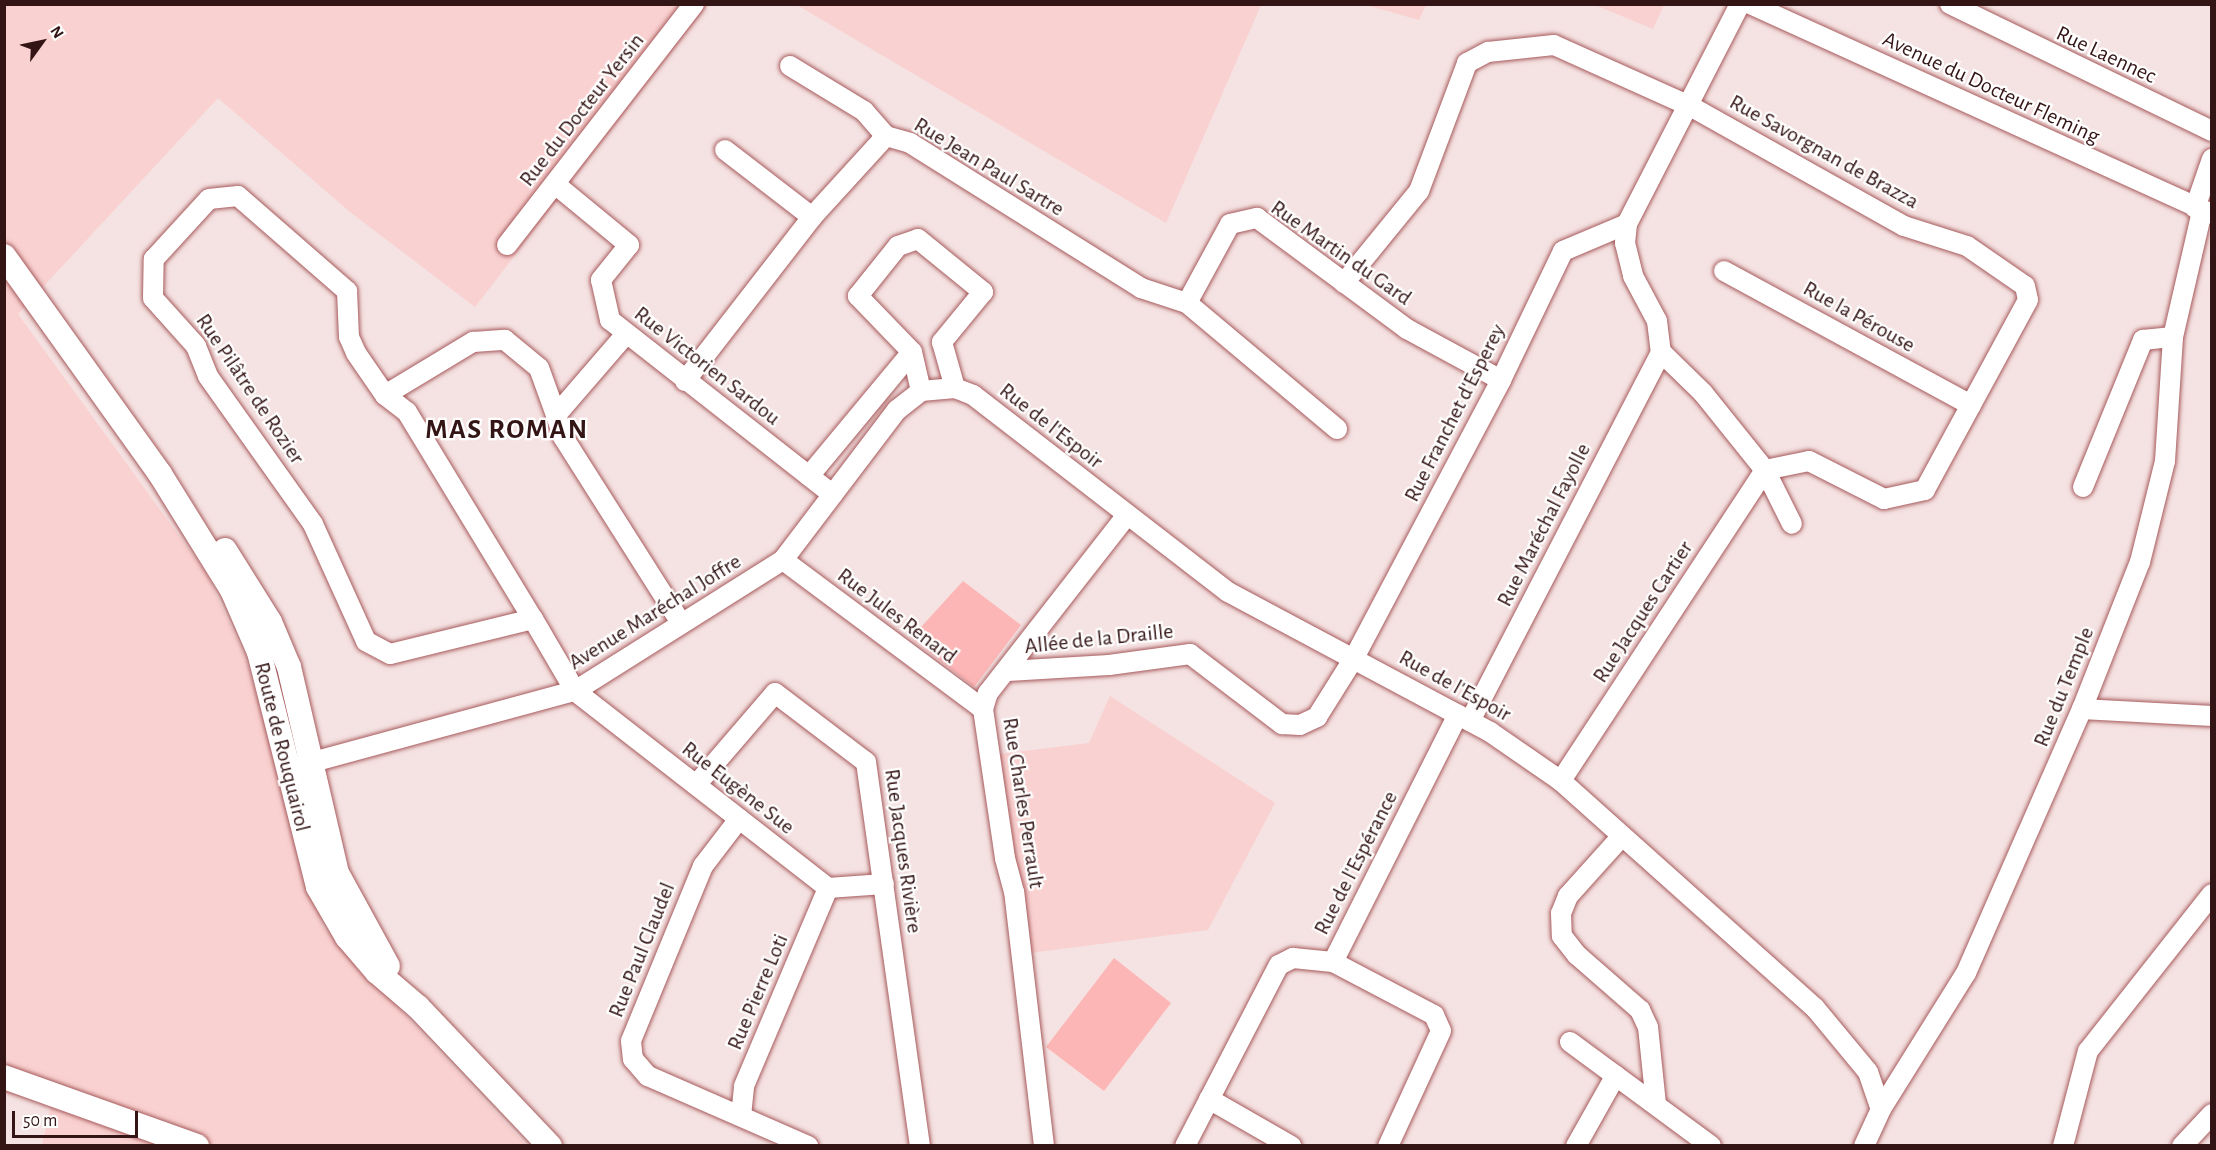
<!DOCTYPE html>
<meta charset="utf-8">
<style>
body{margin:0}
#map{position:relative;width:2216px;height:1150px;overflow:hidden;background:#f5e2e2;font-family:"Alegreya Sans",sans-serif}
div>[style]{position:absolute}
.built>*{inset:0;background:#f9d1d0}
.green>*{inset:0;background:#fdb6b6}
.roads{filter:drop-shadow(0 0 2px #a75a5c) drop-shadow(0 0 2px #a75a5c)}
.minor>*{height:20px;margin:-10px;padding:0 10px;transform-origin:10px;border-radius:10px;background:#fff}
.tertiary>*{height:24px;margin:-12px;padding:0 12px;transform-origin:12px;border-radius:12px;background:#fff}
span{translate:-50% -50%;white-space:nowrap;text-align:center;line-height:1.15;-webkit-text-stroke:4.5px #fff;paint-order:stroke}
.street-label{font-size:22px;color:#341516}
.district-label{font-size:28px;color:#341516;font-weight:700;letter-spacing:1.5px}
.frame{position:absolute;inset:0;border:6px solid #341516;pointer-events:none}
.north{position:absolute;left:12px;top:12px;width:60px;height:60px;-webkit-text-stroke:4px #fff;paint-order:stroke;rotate:57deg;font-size:16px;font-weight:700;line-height:24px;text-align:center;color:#341516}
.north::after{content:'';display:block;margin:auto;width:21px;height:27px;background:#341516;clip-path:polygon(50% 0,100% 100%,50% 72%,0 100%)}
.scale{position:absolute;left:12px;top:1111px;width:126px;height:27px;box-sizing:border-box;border:3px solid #341516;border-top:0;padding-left:8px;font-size:18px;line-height:21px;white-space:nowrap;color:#341516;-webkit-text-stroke:4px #fff;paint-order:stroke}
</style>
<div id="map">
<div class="built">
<i style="clip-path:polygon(4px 5px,708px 5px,475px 307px,350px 212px,218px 98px,18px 314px,206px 573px,245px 656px,323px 927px,526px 1145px,42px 1145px,51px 1106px,5px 1092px)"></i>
<i style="clip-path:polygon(797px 5px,1261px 5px,1166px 223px)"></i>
<i style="clip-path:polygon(1366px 5px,1426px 5px,1419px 20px)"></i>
<i style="clip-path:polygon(1595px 5px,1664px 5px,1653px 29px)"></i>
<i style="clip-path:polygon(1110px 696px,1275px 803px,1208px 930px,1030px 953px,999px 754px,1089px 743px)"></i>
</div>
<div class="green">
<i style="clip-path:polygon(963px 581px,1021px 625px,974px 687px,911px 638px)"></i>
<i style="clip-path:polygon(1114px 958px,1171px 1003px,1104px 1091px,1046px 1047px)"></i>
</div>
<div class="roads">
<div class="minor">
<i style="left:1740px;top:4px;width:247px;rotate:117.2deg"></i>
<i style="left:1627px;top:224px;width:19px;rotate:96deg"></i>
<i style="left:1625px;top:243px;width:34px;rotate:76deg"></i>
<i style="left:1633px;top:276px;width:51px;rotate:61.9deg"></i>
<i style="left:1657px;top:321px;width:31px;rotate:83deg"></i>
<i style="left:1661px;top:352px;width:59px;rotate:44.3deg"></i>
<i style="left:1703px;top:393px;width:99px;rotate:51.2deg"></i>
<i style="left:1765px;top:470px;width:60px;rotate:63.4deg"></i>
<i style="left:1750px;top:4px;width:507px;rotate:24.44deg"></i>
<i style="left:1950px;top:4px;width:291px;rotate:25.9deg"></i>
<i style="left:790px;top:66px;width:87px;rotate:31.3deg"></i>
<i style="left:864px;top:111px;width:33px;rotate:49deg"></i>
<i style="left:725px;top:150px;width:110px;rotate:37.6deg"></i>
<i style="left:555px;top:184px;width:96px;rotate:39.5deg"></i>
<i style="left:629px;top:245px;width:45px;rotate:128.7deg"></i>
<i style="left:601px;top:280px;width:41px;rotate:77.3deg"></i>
<i style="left:610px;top:320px;width:283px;rotate:38.1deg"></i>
<i style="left:2195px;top:208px;width:52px;rotate:-70.9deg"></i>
<i style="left:507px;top:245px;width:305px;rotate:-52.2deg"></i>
<i style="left:1724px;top:271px;width:281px;rotate:28.5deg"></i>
<i style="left:1344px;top:283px;width:119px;rotate:-50.8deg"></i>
<i style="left:1419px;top:191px;width:137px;rotate:-69.4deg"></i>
<i style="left:1467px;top:63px;width:24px;rotate:-28deg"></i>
<i style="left:1488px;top:52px;width:66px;rotate:-6.1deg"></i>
<i style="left:1554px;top:45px;width:149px;rotate:24.2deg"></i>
<i style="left:1690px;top:106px;width:245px;rotate:29.3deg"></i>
<i style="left:1904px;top:226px;width:66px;rotate:17.6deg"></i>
<i style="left:1967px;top:246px;width:70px;rotate:34.6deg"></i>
<i style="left:2025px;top:286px;width:14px;rotate:78deg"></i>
<i style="left:2028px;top:300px;width:216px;rotate:118.5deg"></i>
<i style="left:1925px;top:490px;width:42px;rotate:167.6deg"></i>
<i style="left:1884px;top:499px;width:84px;rotate:-153.1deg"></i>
<i style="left:1809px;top:461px;width:45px;rotate:168.4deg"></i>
<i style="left:1765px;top:470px;width:372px;rotate:123.3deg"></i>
<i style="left:1187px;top:303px;width:90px;rotate:-61.4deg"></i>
<i style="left:1230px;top:224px;width:28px;rotate:-13deg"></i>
<i style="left:1257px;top:218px;width:187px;rotate:36.5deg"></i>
<i style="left:1407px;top:329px;width:107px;rotate:28.5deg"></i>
<i style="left:626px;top:334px;width:107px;rotate:130.8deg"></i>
<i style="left:556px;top:415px;width:23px;rotate:72deg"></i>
<i style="left:563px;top:437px;width:220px;rotate:57.6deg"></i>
<i style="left:685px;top:381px;width:207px;rotate:-52.2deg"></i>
<i style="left:812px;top:217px;width:110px;rotate:-47.6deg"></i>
<i style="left:886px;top:136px;width:25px;rotate:16deg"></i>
<i style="left:910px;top:143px;width:273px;rotate:32.1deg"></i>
<i style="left:1141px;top:288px;width:48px;rotate:18.1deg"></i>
<i style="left:1187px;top:303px;width:196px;rotate:40deg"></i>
<i style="left:921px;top:391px;width:40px;rotate:-103deg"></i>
<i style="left:912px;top:352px;width:78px;rotate:-134deg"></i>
<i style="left:858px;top:296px;width:64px;rotate:-51.3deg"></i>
<i style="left:898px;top:246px;width:21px;rotate:-19deg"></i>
<i style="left:918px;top:239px;width:84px;rotate:39.2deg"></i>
<i style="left:983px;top:292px;width:65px;rotate:129.4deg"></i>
<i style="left:942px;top:342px;width:48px;rotate:74.2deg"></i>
<i style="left:385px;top:395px;width:103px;rotate:-31.1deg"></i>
<i style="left:473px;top:342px;width:32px;rotate:-4deg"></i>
<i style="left:505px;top:340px;width:44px;rotate:39.5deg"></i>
<i style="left:539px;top:368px;width:50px;rotate:70.1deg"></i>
<i style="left:809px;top:476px;width:161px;rotate:-50.3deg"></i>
<i style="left:2083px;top:487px;width:159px;rotate:-67.8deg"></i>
<i style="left:2143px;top:340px;width:30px;rotate:-6deg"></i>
<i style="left:783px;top:560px;width:249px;rotate:36.7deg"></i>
<i style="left:533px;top:619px;width:147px;rotate:166.2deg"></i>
<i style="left:390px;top:654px;width:27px;rotate:-152deg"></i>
<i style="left:366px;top:641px;width:128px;rotate:-114.4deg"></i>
<i style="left:313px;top:524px;width:181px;rotate:-125.4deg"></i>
<i style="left:208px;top:376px;width:32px;rotate:-112deg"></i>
<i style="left:196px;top:346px;width:64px;rotate:-131.9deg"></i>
<i style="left:153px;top:298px;width:39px;rotate:-89deg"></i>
<i style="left:154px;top:259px;width:81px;rotate:-47.5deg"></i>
<i style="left:209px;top:199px;width:29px;rotate:-6deg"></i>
<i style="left:238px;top:196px;width:145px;rotate:41.1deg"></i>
<i style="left:347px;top:291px;width:46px;rotate:87.5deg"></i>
<i style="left:349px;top:337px;width:17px;rotate:66deg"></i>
<i style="left:356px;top:353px;width:51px;rotate:55.4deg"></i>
<i style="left:385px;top:395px;width:28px;rotate:38deg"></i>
<i style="left:407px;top:412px;width:242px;rotate:58.7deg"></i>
<i style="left:533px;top:619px;width:83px;rotate:59.7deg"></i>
<i style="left:575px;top:691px;width:321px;rotate:37.9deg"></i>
<i style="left:828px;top:888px;width:56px;rotate:-4.1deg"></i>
<i style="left:1008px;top:671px;width:101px;rotate:-3.4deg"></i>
<i style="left:1109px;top:665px;width:82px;rotate:-7.7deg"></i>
<i style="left:1190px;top:654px;width:116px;rotate:37.3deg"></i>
<i style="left:1282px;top:724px;width:18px;rotate:3deg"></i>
<i style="left:1300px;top:725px;width:19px;rotate:-25deg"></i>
<i style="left:1317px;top:717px;width:70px;rotate:-57.9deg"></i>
<i style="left:1354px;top:658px;width:314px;rotate:-62.1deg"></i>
<i style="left:1501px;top:380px;width:143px;rotate:-64.3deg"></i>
<i style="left:1563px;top:251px;width:69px;rotate:-22.9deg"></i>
<i style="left:2082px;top:709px;width:130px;rotate:3.1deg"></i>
<i style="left:1470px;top:721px;width:416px;rotate:-62.6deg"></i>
<i style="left:298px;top:766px;width:287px;rotate:-15.2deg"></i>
<i style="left:575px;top:691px;width:246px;rotate:-32.2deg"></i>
<i style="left:783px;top:560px;width:188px;rotate:-52.8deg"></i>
<i style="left:897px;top:410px;width:31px;rotate:-38deg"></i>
<i style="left:921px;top:391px;width:34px;rotate:-5deg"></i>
<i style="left:955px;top:388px;width:19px;rotate:21deg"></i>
<i style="left:973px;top:395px;width:322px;rotate:37.7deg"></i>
<i style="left:1228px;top:592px;width:297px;rotate:28.1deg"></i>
<i style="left:1490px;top:732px;width:86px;rotate:34.6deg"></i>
<i style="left:1561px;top:781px;width:341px;rotate:41.8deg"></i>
<i style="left:1815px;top:1008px;width:83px;rotate:50.4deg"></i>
<i style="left:1868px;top:1072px;width:39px;rotate:71deg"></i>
<i style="left:696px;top:785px;width:121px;rotate:-49.3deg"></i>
<i style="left:775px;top:693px;width:114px;rotate:37.2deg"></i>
<i style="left:866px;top:762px;width:388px;rotate:82deg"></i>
<i style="left:739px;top:819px;width:59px;rotate:127.5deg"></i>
<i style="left:703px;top:866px;width:189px;rotate:112.4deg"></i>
<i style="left:631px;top:1041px;width:18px;rotate:84deg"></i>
<i style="left:633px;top:1059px;width:23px;rotate:49deg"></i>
<i style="left:648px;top:1076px;width:175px;rotate:23.6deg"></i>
<i style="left:1622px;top:836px;width:81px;rotate:132deg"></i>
<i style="left:1568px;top:896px;width:18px;rotate:112deg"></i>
<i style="left:1561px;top:913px;width:23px;rotate:88deg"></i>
<i style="left:1562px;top:936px;width:24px;rotate:52deg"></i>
<i style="left:1577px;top:955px;width:84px;rotate:41.1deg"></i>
<i style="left:1640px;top:1010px;width:19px;rotate:65deg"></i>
<i style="left:1648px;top:1027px;width:78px;rotate:84.1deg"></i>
<i style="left:1333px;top:962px;width:114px;rotate:27.7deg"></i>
<i style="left:1434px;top:1015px;width:17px;rotate:66deg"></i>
<i style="left:1441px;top:1031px;width:127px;rotate:114.7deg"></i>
<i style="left:1570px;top:1042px;width:175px;rotate:36.4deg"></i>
<i style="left:1209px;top:1099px;width:95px;rotate:29.8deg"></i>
<i style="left:741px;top:1116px;width:30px;rotate:-84deg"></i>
<i style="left:744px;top:1086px;width:215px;rotate:-67deg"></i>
<i style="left:1044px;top:1146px;width:256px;rotate:-96.7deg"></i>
<i style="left:1014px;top:892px;width:35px;rotate:-105deg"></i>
<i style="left:1005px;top:858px;width:151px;rotate:-98.4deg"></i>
<i style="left:983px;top:709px;width:17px;rotate:-73deg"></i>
<i style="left:988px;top:693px;width:226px;rotate:-52deg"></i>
<i style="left:1185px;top:1146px;width:204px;rotate:-62.6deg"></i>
<i style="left:1279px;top:965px;width:16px;rotate:-27deg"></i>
<i style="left:1293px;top:958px;width:40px;rotate:5.7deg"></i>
<i style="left:1333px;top:962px;width:277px;rotate:-63.2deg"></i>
<i style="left:1576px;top:1146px;width:81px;rotate:-60.6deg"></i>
<i style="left:1864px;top:1146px;width:41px;rotate:-65.3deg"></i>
<i style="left:1881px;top:1109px;width:160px;rotate:-58deg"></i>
<i style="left:1966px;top:973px;width:288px;rotate:-66.3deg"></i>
<i style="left:2082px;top:709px;width:158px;rotate:-68.5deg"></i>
<i style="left:2140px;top:562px;width:104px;rotate:-76.1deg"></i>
<i style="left:2165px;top:461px;width:124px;rotate:-86.3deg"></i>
<i style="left:2173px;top:337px;width:129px;rotate:-77deg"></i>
<i style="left:2063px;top:1146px;width:98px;rotate:-75.3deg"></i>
<i style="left:2088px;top:1051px;width:200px;rotate:-51.7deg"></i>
<i style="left:2182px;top:1146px;width:44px;rotate:-46.8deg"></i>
</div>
<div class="tertiary">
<i style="left:4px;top:256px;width:268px;rotate:54.4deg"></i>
<i style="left:160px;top:474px;width:137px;rotate:58.2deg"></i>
<i style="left:232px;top:590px;width:68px;rotate:66.5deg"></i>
<i style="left:259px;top:652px;width:242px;rotate:75.9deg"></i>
<i style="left:318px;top:887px;width:58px;rotate:59.9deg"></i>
<i style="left:347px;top:937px;width:46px;rotate:49.4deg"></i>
<i style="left:377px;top:972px;width:54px;rotate:40.5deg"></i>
<i style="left:418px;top:1007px;width:192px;rotate:46.5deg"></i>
<i style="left:225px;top:550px;width:85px;rotate:58deg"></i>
<i style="left:270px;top:622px;width:49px;rotate:67.1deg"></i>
<i style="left:289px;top:667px;width:212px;rotate:76.9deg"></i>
<i style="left:337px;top:873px;width:106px;rotate:61.3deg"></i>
<i style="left:4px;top:1077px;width:205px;rotate:19.7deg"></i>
</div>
</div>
<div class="street-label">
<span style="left:2106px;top:55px;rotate:25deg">Rue Laennec</span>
<span style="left:1991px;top:88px;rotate:25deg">Avenue du Docteur Fleming</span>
<span style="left:582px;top:110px;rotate:-52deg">Rue du Docteur Yersin</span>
<span style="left:1824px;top:152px;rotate:29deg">Rue Savorgnan de Brazza</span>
<span style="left:989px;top:167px;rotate:31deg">Rue Jean Paul Sartre</span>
<span style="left:1341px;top:253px;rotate:35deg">Rue Martin du Gard</span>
<span style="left:1859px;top:317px;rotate:29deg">Rue la Pérouse</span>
<span style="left:707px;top:366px;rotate:38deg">Rue Victorien Sardou</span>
<span style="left:250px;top:389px;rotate:56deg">Rue Pilâtre de Rozier</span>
<span style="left:1455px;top:413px;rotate:-63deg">Rue Franchet d'Esperey</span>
<span style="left:1051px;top:426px;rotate:38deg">Rue de l'Espoir</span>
<span style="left:1544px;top:525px;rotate:-63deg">Rue Maréchal Fayolle</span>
<span style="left:655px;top:612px;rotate:-32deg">Avenue Maréchal Joffre</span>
<span style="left:1643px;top:612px;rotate:-57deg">Rue Jacques Cartier</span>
<span style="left:897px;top:616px;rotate:37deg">Rue Jules Renard</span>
<span style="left:1099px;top:639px;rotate:-6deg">Allée de la Draille</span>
<span style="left:1455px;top:686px;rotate:29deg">Rue de l'Espoir</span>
<span style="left:2064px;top:687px;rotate:-68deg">Rue du Temple</span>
<span style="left:282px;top:747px;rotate:76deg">Route de Rouquairol</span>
<span style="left:738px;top:788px;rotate:38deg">Rue Eugène Sue</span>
<span style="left:1023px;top:803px;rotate:81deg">Rue Charles Perrault</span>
<span style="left:903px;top:851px;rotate:82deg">Rue Jacques Rivière</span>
<span style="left:1356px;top:863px;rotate:-63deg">Rue de l'Espérance</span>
<span style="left:642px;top:950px;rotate:-68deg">Rue Paul Claudel</span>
<span style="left:758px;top:992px;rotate:-67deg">Rue Pierre Loti</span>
</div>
<div class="district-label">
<span style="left:507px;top:430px">MAS ROMAN</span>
</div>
<div class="frame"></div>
<div class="north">N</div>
<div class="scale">50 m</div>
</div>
